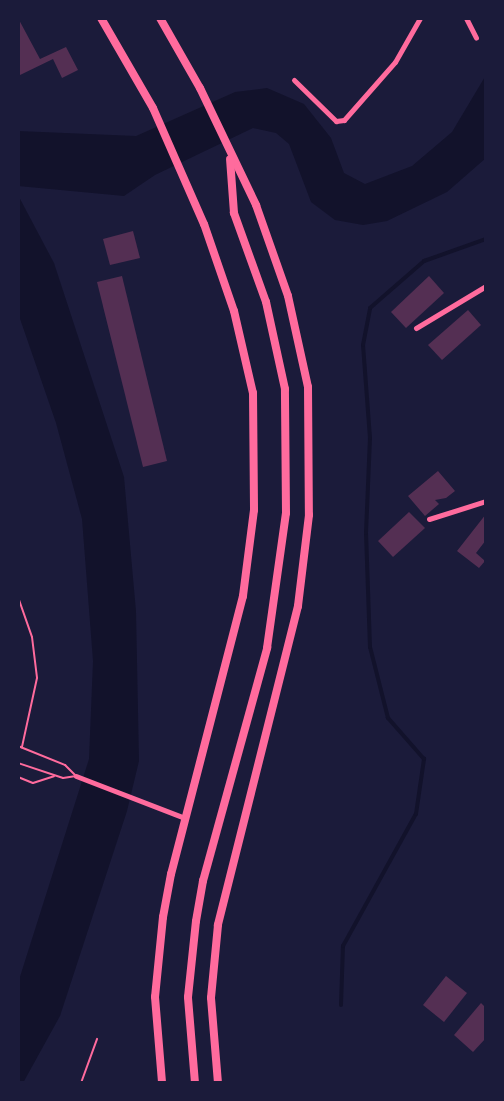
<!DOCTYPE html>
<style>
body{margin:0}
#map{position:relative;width:504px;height:1101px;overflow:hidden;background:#1b1b3a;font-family:Roboto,sans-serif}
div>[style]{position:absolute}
.water>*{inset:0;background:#12122b}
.stream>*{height:4px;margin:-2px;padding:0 2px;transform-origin:2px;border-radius:2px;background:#12122b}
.building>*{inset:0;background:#542f53}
.service>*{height:2px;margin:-1px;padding:0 1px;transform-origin:1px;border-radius:1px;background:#ff6b9d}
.minor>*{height:5px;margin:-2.5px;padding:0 2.5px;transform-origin:2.5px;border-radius:2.5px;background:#ff6b9d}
.trunk>*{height:8px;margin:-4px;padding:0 4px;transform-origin:4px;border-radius:4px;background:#ff6b9d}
span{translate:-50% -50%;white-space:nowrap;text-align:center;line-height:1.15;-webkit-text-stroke:5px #1b1b3a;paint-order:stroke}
.frame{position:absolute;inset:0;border:20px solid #1b1b3a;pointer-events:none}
</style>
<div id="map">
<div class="water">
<i style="clip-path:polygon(486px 75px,486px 158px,447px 192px,387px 221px,363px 225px,335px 220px,311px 202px,289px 144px,276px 133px,253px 128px,155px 175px,124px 196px,18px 186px,18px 131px,136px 136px,235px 92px,267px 88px,304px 104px,331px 138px,344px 173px,365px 184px,412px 166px,452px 132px)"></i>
<i style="clip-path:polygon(18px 195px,54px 263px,124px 477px,136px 611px,139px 761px,127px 811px,60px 1016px,23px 1083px,18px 1083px,18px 983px,89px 759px,93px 661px,82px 519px,56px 423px,18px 313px)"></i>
</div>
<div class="stream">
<i style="left:341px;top:1005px;width:59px;rotate:-88.1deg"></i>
<i style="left:343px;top:946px;width:151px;rotate:-61.1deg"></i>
<i style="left:416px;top:814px;width:56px;rotate:-81.7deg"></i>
<i style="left:424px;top:759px;width:55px;rotate:-131.3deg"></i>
<i style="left:388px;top:718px;width:73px;rotate:-104.2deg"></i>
<i style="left:370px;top:647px;width:114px;rotate:-92deg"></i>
<i style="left:366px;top:533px;width:95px;rotate:-87.6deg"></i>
<i style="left:370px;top:438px;width:93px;rotate:-94.3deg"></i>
<i style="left:363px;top:345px;width:38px;rotate:-79deg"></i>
<i style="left:370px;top:308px;width:72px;rotate:-41deg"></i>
<i style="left:424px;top:261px;width:66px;rotate:-19.5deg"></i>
</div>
<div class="building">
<i style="clip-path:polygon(18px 18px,40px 59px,66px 47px,78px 70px,62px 78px,53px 59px,18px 76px)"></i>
<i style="clip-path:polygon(133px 231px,140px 258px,110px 265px,103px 239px)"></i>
<i style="clip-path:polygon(122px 276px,167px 461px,143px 467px,97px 282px)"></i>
<i style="clip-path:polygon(429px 276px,444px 293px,406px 328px,391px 312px)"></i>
<i style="clip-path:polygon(468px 310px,481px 325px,442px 360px,428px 345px)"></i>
<i style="clip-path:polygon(438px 471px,455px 491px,446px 498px,435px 500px,439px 504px,425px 516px,408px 496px)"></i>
<i style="clip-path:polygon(409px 512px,425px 528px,393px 557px,378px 541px)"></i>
<i style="clip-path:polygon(486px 514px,486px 540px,476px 553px,485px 561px,479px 568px,457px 551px)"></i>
<i style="clip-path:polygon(446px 976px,467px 993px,444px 1022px,423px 1005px)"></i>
<i style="clip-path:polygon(481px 1003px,486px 1008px,486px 1038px,473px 1052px,454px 1035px)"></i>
</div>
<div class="service">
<i style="left:18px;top:597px;width:42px;rotate:70.7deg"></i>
<i style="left:32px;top:637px;width:41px;rotate:83deg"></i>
<i style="left:37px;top:678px;width:71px;rotate:102.3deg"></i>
<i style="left:18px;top:746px;width:51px;rotate:22deg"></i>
<i style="left:65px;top:765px;width:16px;rotate:45deg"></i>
<i style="left:76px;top:776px;width:13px;rotate:171deg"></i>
<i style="left:63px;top:778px;width:47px;rotate:-161.6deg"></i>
<i style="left:18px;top:777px;width:16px;rotate:22deg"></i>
<i style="left:33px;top:783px;width:22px;rotate:-18deg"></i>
<i style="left:81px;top:1083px;width:47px;rotate:-70deg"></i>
</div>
<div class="minor">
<i style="left:466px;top:18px;width:22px;rotate:63deg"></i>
<i style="left:294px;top:80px;width:59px;rotate:44.3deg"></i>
<i style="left:336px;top:121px;width:8px;rotate:-7deg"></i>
<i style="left:344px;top:120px;width:77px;rotate:-48.7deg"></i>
<i style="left:395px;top:62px;width:51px;rotate:-60.4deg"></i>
<i style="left:416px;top:328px;width:82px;rotate:-31deg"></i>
<i style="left:429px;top:519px;width:60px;rotate:-17.5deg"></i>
<i style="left:76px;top:776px;width:117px;rotate:21.1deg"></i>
</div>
<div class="trunk">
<i style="left:101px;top:18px;width:104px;rotate:60deg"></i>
<i style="left:153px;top:108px;width:127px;rotate:66.3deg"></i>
<i style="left:204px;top:224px;width:92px;rotate:71deg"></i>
<i style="left:234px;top:311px;width:84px;rotate:77deg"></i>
<i style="left:253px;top:393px;width:117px;rotate:89.5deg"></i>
<i style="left:254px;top:510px;width:87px;rotate:97.3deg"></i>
<i style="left:243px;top:596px;width:287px;rotate:104.5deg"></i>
<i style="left:171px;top:874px;width:44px;rotate:100.5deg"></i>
<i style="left:163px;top:917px;width:80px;rotate:95.7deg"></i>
<i style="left:155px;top:997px;width:86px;rotate:85.3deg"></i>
<i style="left:160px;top:18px;width:81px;rotate:60.3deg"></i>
<i style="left:200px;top:88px;width:130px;rotate:64.4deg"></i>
<i style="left:256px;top:205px;width:96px;rotate:70.6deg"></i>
<i style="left:288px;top:296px;width:93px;rotate:77.6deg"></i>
<i style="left:308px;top:387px;width:128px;rotate:89.6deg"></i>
<i style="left:309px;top:515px;width:92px;rotate:96.9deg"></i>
<i style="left:298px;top:606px;width:329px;rotate:104.1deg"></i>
<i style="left:218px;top:925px;width:73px;rotate:95.5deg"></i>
<i style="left:211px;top:998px;width:85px;rotate:85.3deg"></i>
<i style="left:195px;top:1083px;width:86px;rotate:-94.7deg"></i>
<i style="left:188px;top:997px;width:76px;rotate:-84deg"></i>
<i style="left:196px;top:921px;width:41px;rotate:-80.1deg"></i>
<i style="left:203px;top:881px;width:242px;rotate:-74.6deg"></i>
<i style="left:267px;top:648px;width:136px;rotate:-82deg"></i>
<i style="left:286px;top:513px;width:124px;rotate:-90.5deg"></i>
<i style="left:285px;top:389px;width:89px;rotate:-102.3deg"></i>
<i style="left:266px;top:302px;width:95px;rotate:-109.8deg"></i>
<i style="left:234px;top:213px;width:54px;rotate:-94.2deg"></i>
</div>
<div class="frame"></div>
</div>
